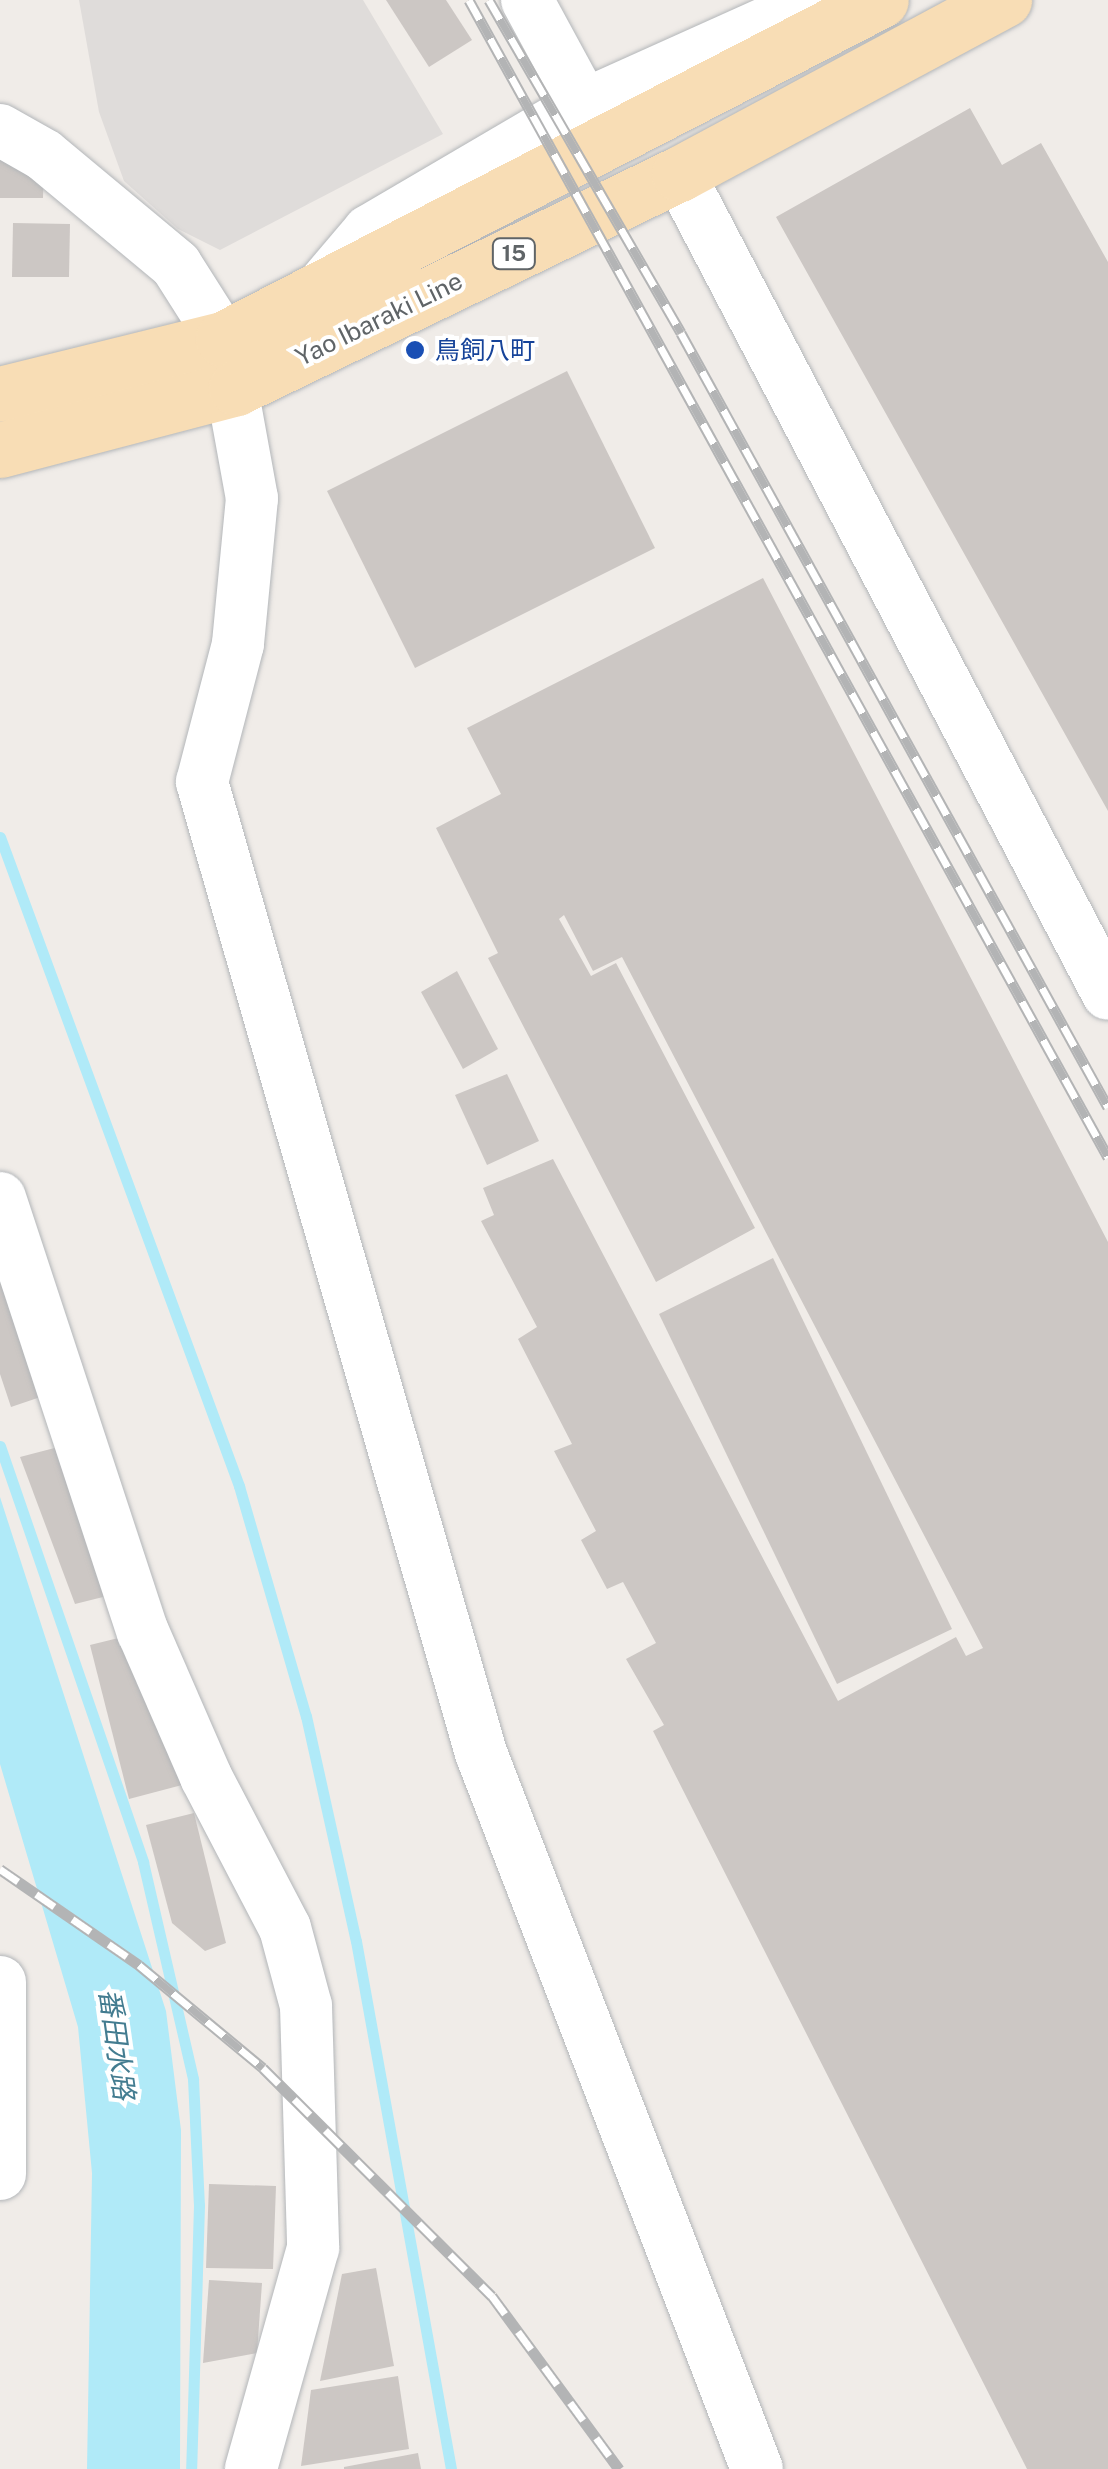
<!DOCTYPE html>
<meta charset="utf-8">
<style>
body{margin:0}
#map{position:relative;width:1108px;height:2469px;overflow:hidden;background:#f0ece8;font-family:"Public Sans","Noto Sans JP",sans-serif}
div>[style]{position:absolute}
.industrial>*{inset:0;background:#dfdcda}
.water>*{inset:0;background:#b0eaf8}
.stream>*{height:11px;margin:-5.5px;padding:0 5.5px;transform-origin:5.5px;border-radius:5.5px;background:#b0eaf8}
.building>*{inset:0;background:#ccc7c4}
.roads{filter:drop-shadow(0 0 2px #b3b6b9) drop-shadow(0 0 2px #b3b6b9)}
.minor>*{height:52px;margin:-26px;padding:0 26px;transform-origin:26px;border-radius:26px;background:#fff}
.major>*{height:55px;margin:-27.5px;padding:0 27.5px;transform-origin:27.5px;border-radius:27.5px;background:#f8ddb5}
.rail>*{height:11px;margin-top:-5.5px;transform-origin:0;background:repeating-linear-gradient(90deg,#fff 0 22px,#b3b4b5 0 44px);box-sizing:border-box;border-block:2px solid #b3b4b5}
.dots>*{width:28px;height:28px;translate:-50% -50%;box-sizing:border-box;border:5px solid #fff;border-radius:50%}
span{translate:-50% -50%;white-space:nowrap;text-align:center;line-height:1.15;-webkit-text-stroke:8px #fff;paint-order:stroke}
.shield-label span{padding:2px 8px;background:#fff;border:2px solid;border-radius:8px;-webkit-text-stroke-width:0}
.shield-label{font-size:22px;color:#5f6467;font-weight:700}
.street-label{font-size:25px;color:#5f6467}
.transit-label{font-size:25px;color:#164399}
.left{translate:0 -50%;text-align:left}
.water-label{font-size:28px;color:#437c90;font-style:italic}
</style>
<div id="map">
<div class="industrial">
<i style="clip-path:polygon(79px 0,363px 0,443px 134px,220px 250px,178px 229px,124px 181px,99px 112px)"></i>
</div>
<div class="water">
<i style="clip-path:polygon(0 1497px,166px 2011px,181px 2130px,180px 2469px,87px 2469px,92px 2173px,78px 2027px,0 1764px)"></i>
</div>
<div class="stream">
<i style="left:0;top:837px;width:692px;rotate:69.78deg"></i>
<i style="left:239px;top:1486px;width:240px;rotate:73.8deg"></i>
<i style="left:306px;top:1716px;width:230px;rotate:77.5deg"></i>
<i style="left:356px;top:1941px;width:536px;rotate:79.8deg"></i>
<i style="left:0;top:1446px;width:440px;rotate:71deg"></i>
<i style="left:143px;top:1862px;width:223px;rotate:77deg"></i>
<i style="left:193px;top:2079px;width:126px;rotate:87.3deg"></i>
<i style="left:199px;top:2205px;width:264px;rotate:91.7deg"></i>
</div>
<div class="building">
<i style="clip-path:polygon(386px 0,446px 0,472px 40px,429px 67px)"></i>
<i style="clip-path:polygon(970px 108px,1002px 165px,1041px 143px,1108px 262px,1108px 811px,776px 217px)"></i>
<i style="clip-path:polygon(0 146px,44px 164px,43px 198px,0 198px)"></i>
<i style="clip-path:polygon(13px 223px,70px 224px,69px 277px,12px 277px)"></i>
<i style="clip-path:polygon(567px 371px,655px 548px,415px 668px,327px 491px)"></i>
<i style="clip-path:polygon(763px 578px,1108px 1242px,1108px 2469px,1027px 2469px,653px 1731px,664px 1725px,626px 1659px,656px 1643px,623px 1582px,607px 1589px,581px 1540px,596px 1531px,554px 1451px,572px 1444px,518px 1339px,537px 1327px,481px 1221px,494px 1215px,483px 1188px,553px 1159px,838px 1701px,956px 1637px,966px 1656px,983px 1648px,622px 957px,593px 971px,564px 915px,559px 919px,591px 976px,616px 963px,755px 1228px,656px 1282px,488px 958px,498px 953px,436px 828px,501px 794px,467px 728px)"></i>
<i style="clip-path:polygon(457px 971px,498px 1049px,463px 1069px,421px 992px)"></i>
<i style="clip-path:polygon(507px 1074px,539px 1141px,487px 1165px,455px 1095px)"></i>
<i style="clip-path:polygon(773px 1258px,952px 1629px,837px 1684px,659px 1314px)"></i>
<i style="clip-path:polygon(0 1265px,64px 1389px,11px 1407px,0 1374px)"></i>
<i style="clip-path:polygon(66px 1445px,111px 1595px,75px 1604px,20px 1457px)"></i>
<i style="clip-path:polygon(143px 1632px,182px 1785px,129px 1799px,90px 1645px)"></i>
<i style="clip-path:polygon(194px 1813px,226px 1943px,205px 1951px,172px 1923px,146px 1825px)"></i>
<i style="clip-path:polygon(209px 2184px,276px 2186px,273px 2269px,206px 2268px)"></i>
<i style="clip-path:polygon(376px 2268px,394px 2366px,320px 2381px,342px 2274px)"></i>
<i style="clip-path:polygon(209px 2280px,262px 2283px,257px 2353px,203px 2363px)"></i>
<i style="clip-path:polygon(398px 2376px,409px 2449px,301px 2466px,311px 2390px)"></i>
<i style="clip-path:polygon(418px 2453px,421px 2469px,344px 2469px,344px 2467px)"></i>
</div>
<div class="roads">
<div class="minor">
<i style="left:527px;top:0;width:119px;rotate:61.5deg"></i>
<i style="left:0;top:130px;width:51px;rotate:29.6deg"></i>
<i style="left:44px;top:155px;width:172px;rotate:39.8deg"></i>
<i style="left:176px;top:265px;width:88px;rotate:57.6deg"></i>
<i style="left:223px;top:339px;width:162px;rotate:79.7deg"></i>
<i style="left:252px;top:498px;width:147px;rotate:95.5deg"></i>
<i style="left:238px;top:644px;width:143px;rotate:104.6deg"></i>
<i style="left:202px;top:782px;width:1010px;rotate:73.97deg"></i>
<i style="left:481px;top:1753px;width:767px;rotate:68.92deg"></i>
<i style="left:679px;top:174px;width:925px;rotate:62.38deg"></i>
<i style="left:319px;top:290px;width:77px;rotate:-49.7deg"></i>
<i style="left:369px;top:231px;width:249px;rotate:-30.4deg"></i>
<i style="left:584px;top:105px;width:256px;rotate:-24.2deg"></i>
<i style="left:0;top:1198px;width:457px;rotate:71.8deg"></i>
<i style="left:143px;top:1632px;width:158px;rotate:66.5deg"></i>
<i style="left:206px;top:1777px;width:170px;rotate:62.4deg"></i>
<i style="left:285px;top:1928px;width:81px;rotate:74.9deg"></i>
<i style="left:306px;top:2006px;width:242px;rotate:88.3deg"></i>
<i style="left:313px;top:2248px;width:230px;rotate:105.7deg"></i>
<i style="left:0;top:1982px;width:192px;rotate:90deg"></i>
</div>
<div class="major">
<i style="left:0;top:394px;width:230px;rotate:-13.9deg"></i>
<i style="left:223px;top:339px;width:740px;rotate:-27.26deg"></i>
<i style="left:0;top:450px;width:244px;rotate:-14.7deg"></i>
<i style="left:236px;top:388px;width:492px;rotate:-25.8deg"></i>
<i style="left:679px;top:174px;width:369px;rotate:-28.2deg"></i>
</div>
</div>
<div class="rail">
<i style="left:469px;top:0;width:1322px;rotate:61.09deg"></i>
<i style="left:489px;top:0;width:384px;rotate:60deg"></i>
<i style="left:681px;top:333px;width:884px;rotate:61.12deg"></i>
<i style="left:0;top:1869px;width:169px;rotate:34.6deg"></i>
<i style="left:139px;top:1965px;width:161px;rotate:39.7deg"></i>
<i style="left:263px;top:2068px;width:323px;rotate:44.9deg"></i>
<i style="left:492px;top:2296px;width:215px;rotate:53.7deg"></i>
</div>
<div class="dots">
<i style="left:415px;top:350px;background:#1a4fb4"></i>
</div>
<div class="shield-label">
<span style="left:514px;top:254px">15</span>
</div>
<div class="street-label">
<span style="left:379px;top:319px;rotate:-26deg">Yao Ibaraki Line</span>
</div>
<div class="transit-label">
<span class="left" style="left:435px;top:350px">鳥飼八町</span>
</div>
<div class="water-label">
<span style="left:117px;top:2044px;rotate:82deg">番田水路</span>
</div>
</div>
